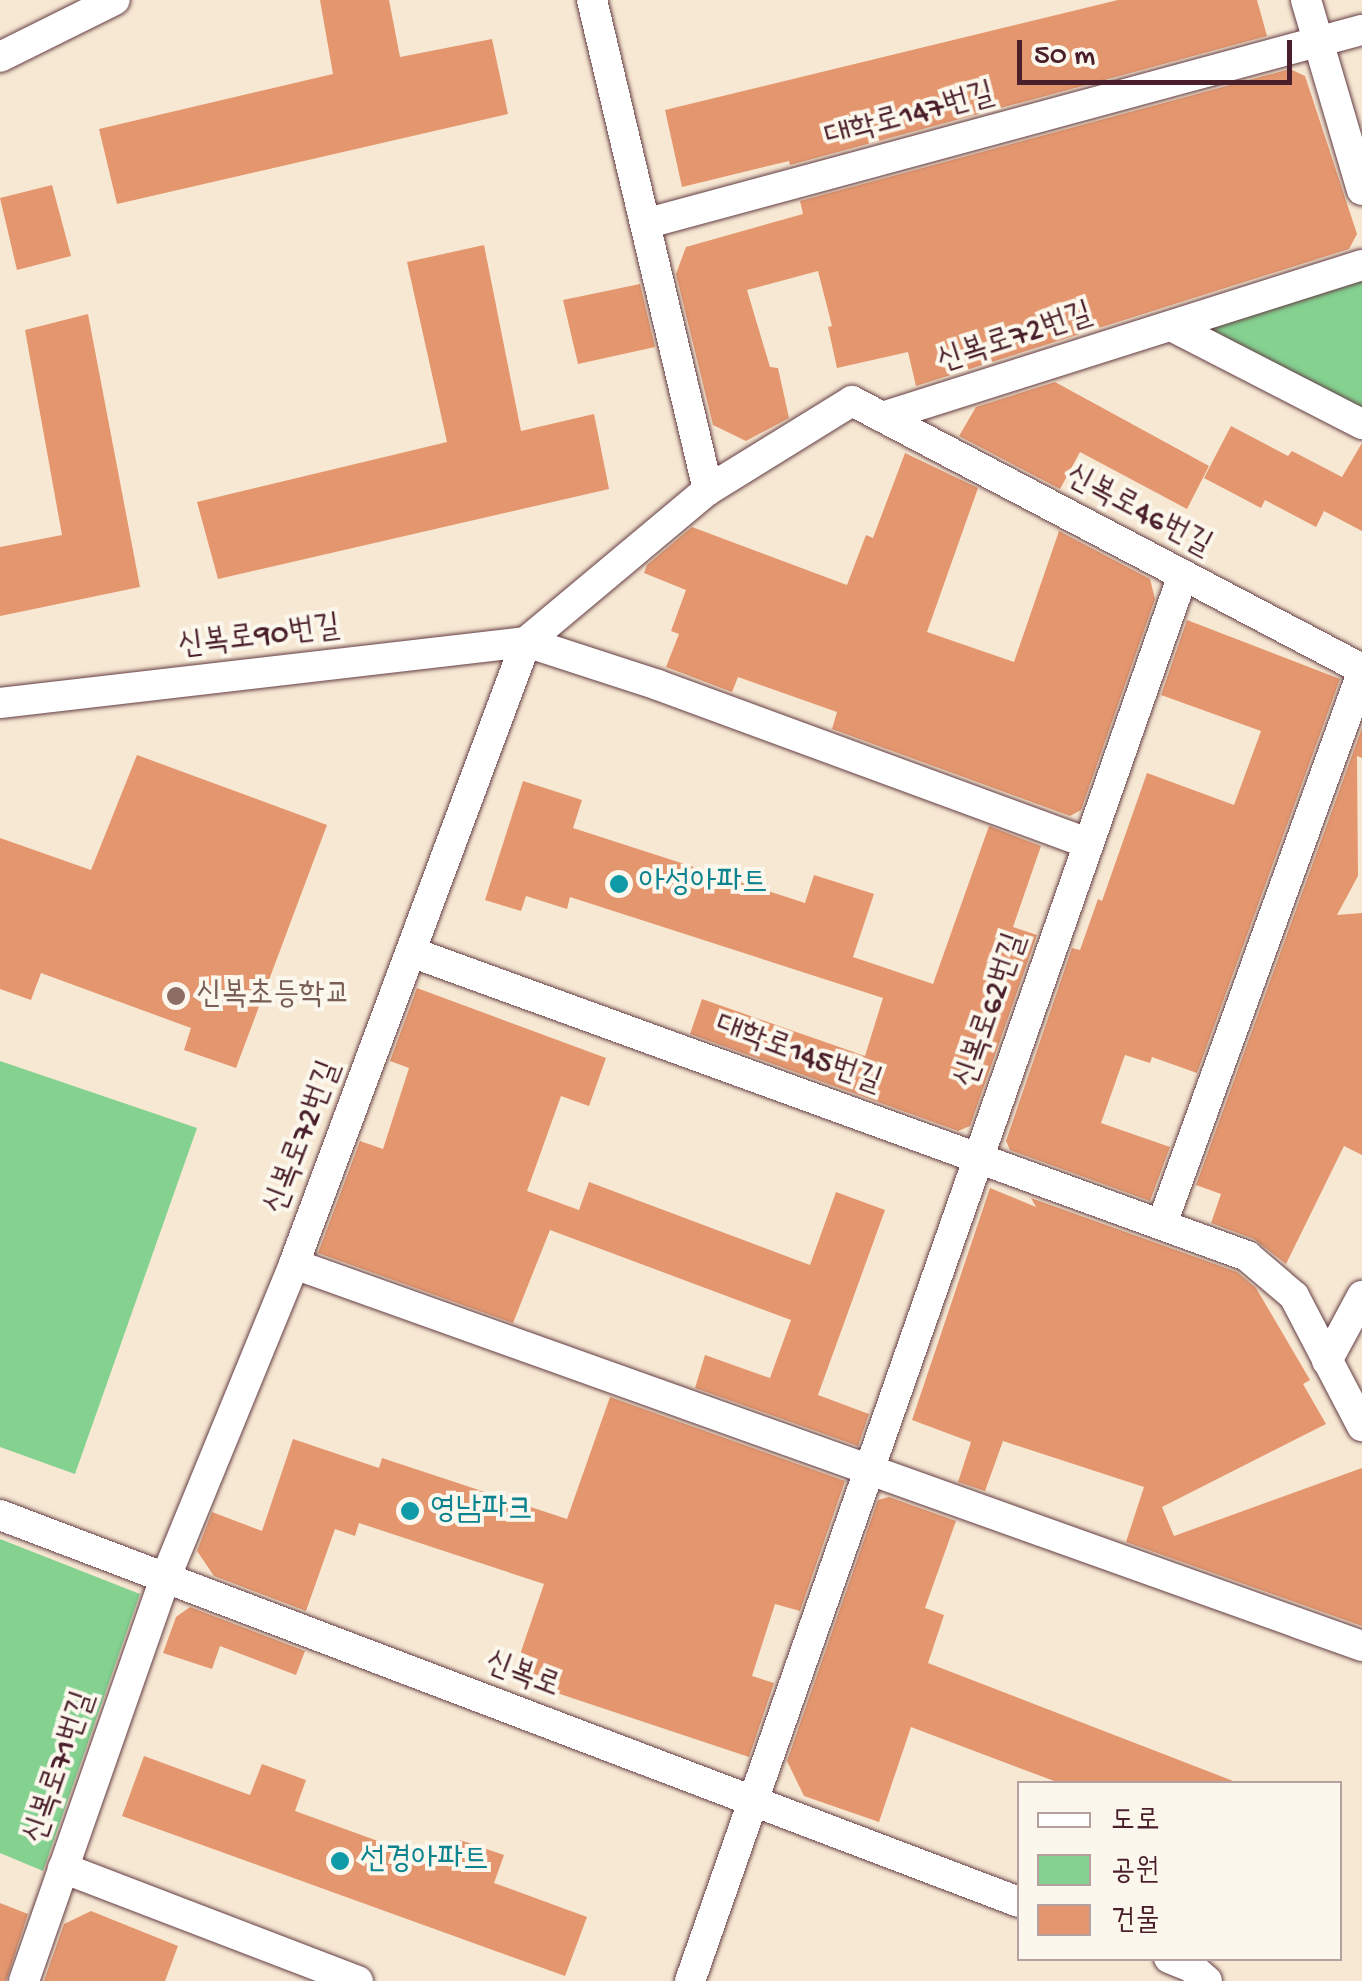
<!DOCTYPE html>
<meta charset="utf-8">
<style>
body{margin:0}
#map{position:relative;width:1362px;height:1981px;overflow:hidden;background:#f7e8d3;font-family:"Gochi Hand","Poor Story",sans-serif}
div>[style]{position:absolute}
.green>*{inset:0;background:#84d190}
.building>*{inset:0;background:#e4976f}
.roads{filter:drop-shadow(0 0 2px #643d44) drop-shadow(0 0 2px #643d44)}
.minor>*{height:30px;margin:-15px;padding:0 15px;transform-origin:15px;border-radius:15px;background:#fff}
.dots>*{width:28px;height:28px;translate:-50% -50%;box-sizing:border-box;border:5px solid #fbf7ec;border-radius:50%}
span{translate:-50% -50%;white-space:nowrap;text-align:center;line-height:1.15;-webkit-text-stroke:8px #fbf7ec;paint-order:stroke}
.street-label{font-size:32px;color:#4a1f2b}
.culture-label{font-size:32px;color:#0d838f}
.left{translate:0 -50%;text-align:left}
.education-label{font-size:32px;color:#785e54}
.legend{position:absolute;left:1017px;top:1781px;width:325px;height:180px;box-sizing:border-box;background:#fbf7ec;border:2px solid #b4a19f;margin:0;padding:12px 18px;list-style:none;font-size:30px;color:#4a1f2b}
.legend li{display:flex;align-items:center;gap:20px;height:50px}
.legend b{width:50px;border:2px solid #b4a19f}
.scale{position:absolute;left:1017px;top:40px;width:275px;height:45px;box-sizing:border-box;border:5px solid #4a1f2b;border-top:0;padding-left:12px;font-size:30px;line-height:35px;white-space:nowrap;color:#4a1f2b;-webkit-text-stroke:8px #fbf7ec;paint-order:stroke}
</style>
<div id="map">
<div class="green">
<i style="clip-path:polygon(1362px 281px,1362px 409px,1208px 328px)"></i>
<i style="clip-path:polygon(0 1061px,197px 1128px,75px 1474px,0 1447px)"></i>
<i style="clip-path:polygon(0 1539px,140px 1594px,43px 1871px,0 1853px)"></i>
</div>
<div class="building">
<i style="clip-path:polygon(320px 0,389px 0,400px 57px,492px 39px,508px 114px,117px 204px,99px 129px,333px 74px)"></i>
<i style="clip-path:polygon(1118px 0,1257px 0,1267px 36px,790px 165px,789px 161px,682px 187px,665px 110px)"></i>
<i style="clip-path:polygon(1290px 69px,1305px 76px,1357px 234px,1349px 249px,916px 386px,908px 352px,837px 368px,828px 327px,832px 326px,818px 271px,747px 290px,770px 367px,778px 368px,789px 418px,746px 441px,713px 425px,676px 274px,686px 247px,803px 214px,800px 201px)"></i>
<i style="clip-path:polygon(52px 185px,71px 256px,17px 270px,0 198px)"></i>
<i style="clip-path:polygon(484px 245px,521px 431px,594px 414px,609px 489px,218px 579px,197px 502px,447px 442px,407px 262px)"></i>
<i style="clip-path:polygon(640px 284px,655px 347px,578px 364px,563px 300px)"></i>
<i style="clip-path:polygon(88px 314px,140px 587px,0 616px,0 547px,62px 535px,25px 330px)"></i>
<i style="clip-path:polygon(1055px 382px,1209px 466px,1187px 509px,1080px 452px,1060px 489px,959px 436px,976px 407px)"></i>
<i style="clip-path:polygon(1231px 426px,1288px 456px,1292px 451px,1342px 477px,1362px 443px,1362px 531px,1324px 511px,1316px 527px,1265px 500px,1261px 508px,1204px 478px)"></i>
<i style="clip-path:polygon(905px 453px,978px 488px,927px 632px,1014px 662px,1059px 531px,1150px 579px,1155px 599px,1081px 810px,1070px 816px,832px 729px,837px 712px,738px 677px,732px 692px,666px 667px,679px 634px,671px 631px,686px 590px,644px 573px,647px 565px,692px 527px,847px 585px,866px 535px,873px 538px)"></i>
<i style="clip-path:polygon(1187px 620px,1340px 679px,1197px 1073px,1152px 1057px,1150px 1063px,1125px 1055px,1101px 1123px,1170px 1147px,1150px 1201px,1010px 1150px,1006px 1141px,1072px 948px,1080px 950px,1098px 899px,1102px 901px,1147px 773px,1234px 805px,1261px 731px,1161px 695px)"></i>
<i style="clip-path:polygon(1362px 728px,1362px 758px,1357px 756px,1358px 876px,1337px 915px,1362px 913px,1362px 1155px,1344px 1146px,1286px 1264px,1254px 1239px,1211px 1223px,1221px 1194px,1196px 1185px)"></i>
<i style="clip-path:polygon(137px 755px,327px 825px,236px 1068px,184px 1050px,191px 1028px,41px 973px,31px 1000px,0 989px,0 838px,91px 870px)"></i>
<i style="clip-path:polygon(523px 781px,582px 800px,573px 828px,805px 903px,814px 875px,874px 894px,853px 957px,933px 984px,989px 826px,1041px 846px,1013px 927px,1037px 935px,970px 1126px,958px 1131px,690px 1034px,702px 999px,865px 1056px,883px 998px,570px 897px,567px 909px,526px 896px,521px 911px,485px 900px)"></i>
<i style="clip-path:polygon(417px 988px,606px 1058px,589px 1106px,561px 1096px,527px 1191px,579px 1210px,589px 1182px,810px 1265px,836px 1192px,885px 1210px,818px 1395px,869px 1414px,858px 1446px,695px 1388px,705px 1355px,770px 1378px,791px 1320px,550px 1230px,513px 1323px,318px 1253px,360px 1141px,383px 1149px,409px 1068px,390px 1061px)"></i>
<i style="clip-path:polygon(990px 1188px,1036px 1207px,1031px 1198px,1237px 1272px,1256px 1288px,1310px 1380px,1303px 1384px,1326px 1424px,1162px 1507px,1174px 1536px,1362px 1468px,1362px 1626px,1126px 1542px,1144px 1487px,1003px 1441px,985px 1491px,958px 1482px,971px 1442px,912px 1420px)"></i>
<i style="clip-path:polygon(610px 1397px,845px 1481px,800px 1611px,775px 1604px,752px 1676px,774px 1683px,749px 1757px,512px 1678px,544px 1584px,359px 1523px,355px 1536px,335px 1529px,306px 1611px,214px 1576px,197px 1551px,212px 1512px,262px 1531px,293px 1439px,379px 1468px,382px 1458px,567px 1519px)"></i>
<i style="clip-path:polygon(889px 1497px,956px 1521px,925px 1608px,944px 1615px,928px 1663px,1241px 1784px,1062px 1784px,911px 1727px,879px 1822px,804px 1796px,787px 1761px,878px 1500px)"></i>
<i style="clip-path:polygon(190px 1607px,305px 1651px,296px 1675px,220px 1646px,212px 1669px,163px 1653px,176px 1617px)"></i>
<i style="clip-path:polygon(144px 1756px,250px 1795px,262px 1764px,306px 1780px,295px 1811px,450px 1867px,460px 1840px,504px 1855px,494px 1883px,587px 1917px,565px 1976px,122px 1816px)"></i>
<i style="clip-path:polygon(0 1903px,28px 1914px,6px 1981px,0 1981px)"></i>
<i style="clip-path:polygon(91px 1911px,178px 1946px,165px 1981px,44px 1981px,64px 1924px)"></i>
</div>
<div class="roads">
<div class="minor">
<i style="left:1306px;top:0;width:198px;rotate:73.6deg"></i>
<i style="left:0;top:57px;width:128px;rotate:-26.4deg"></i>
<i style="left:648px;top:223px;width:740px;rotate:-15.13deg"></i>
<i style="left:1171px;top:326px;width:215px;rotate:27.2deg"></i>
<i style="left:882px;top:417px;width:503px;rotate:-17.57deg"></i>
<i style="left:708px;top:490px;width:169px;rotate:-31.7deg"></i>
<i style="left:852px;top:401px;width:576px;rotate:27.72deg"></i>
<i style="left:0;top:703px;width:530px;rotate:-6.62deg"></i>
<i style="left:526px;top:642px;width:139px;rotate:18deg"></i>
<i style="left:658px;top:685px;width:458px;rotate:20.2deg"></i>
<i style="left:411px;top:952px;width:890px;rotate:19.98deg"></i>
<i style="left:1247px;top:1256px;width:62px;rotate:40.4deg"></i>
<i style="left:1294px;top:1296px;width:147px;rotate:62.4deg"></i>
<i style="left:1162px;top:1224px;width:586px;rotate:-70.05deg"></i>
<i style="left:294px;top:1264px;width:1134px;rotate:19.68deg"></i>
<i style="left:1327px;top:1361px;width:74px;rotate:-61.7deg"></i>
<i style="left:0;top:1515px;width:1090px;rotate:20.8deg"></i>
<i style="left:63px;top:1868px;width:316px;rotate:21deg"></i>
<i style="left:1169px;top:1958px;width:24px;rotate:22deg"></i>
<i style="left:1191px;top:1967px;width:21px;rotate:41deg"></i>
<i style="left:24px;top:1981px;width:426px;rotate:-70.7deg"></i>
<i style="left:165px;top:1579px;width:340px;rotate:-67.7deg"></i>
<i style="left:294px;top:1264px;width:664px;rotate:-69.54deg"></i>
<i style="left:526px;top:642px;width:237px;rotate:-39.9deg"></i>
<i style="left:708px;top:490px;width:504px;rotate:-103.32deg"></i>
<i style="left:690px;top:1981px;width:1490px;rotate:-70.68deg"></i>
</div>
</div>
<div class="dots">
<i style="left:619px;top:884px;background:#0f9aa8"></i>
<i style="left:176px;top:996px;background:#8d6e63"></i>
<i style="left:410px;top:1511px;background:#0f9aa8"></i>
<i style="left:340px;top:1861px;background:#0f9aa8"></i>
</div>
<div class="street-label">
<span style="left:910px;top:117px;rotate:-15deg">대학로147번길</span>
<span style="left:1015px;top:339px;rotate:-18deg">신복로72번길</span>
<span style="left:1138px;top:512px;rotate:28deg">신복로46번길</span>
<span style="left:259px;top:638px;rotate:-7deg">신복로90번길</span>
<span style="left:992px;top:1011px;rotate:-71deg">신복로62번길</span>
<span style="left:798px;top:1055px;rotate:20deg">대학로145번길</span>
<span style="left:304px;top:1138px;rotate:-69deg">신복로72번길</span>
<span style="left:522px;top:1676px;rotate:21deg">신복로</span>
<span style="left:61px;top:1768px;rotate:-71deg">신복로71번길</span>
</div>
<div class="culture-label">
<span class="left" style="left:639px;top:884px">아성아파트</span>
<span class="left" style="left:430px;top:1511px">영남파크</span>
<span class="left" style="left:360px;top:1861px">선경아파트</span>
</div>
<div class="education-label">
<span class="left" style="left:196px;top:996px">신복초등학교</span>
</div>
<ul class="legend">
<li><b style="height:12px;background:#fff"></b>도로</li>
<li><b style="height:28px;background:#84d190"></b>공원</li>
<li><b style="height:28px;background:#e4976f"></b>건물</li>
</ul>
<div class="scale">50 m</div>
</div>
